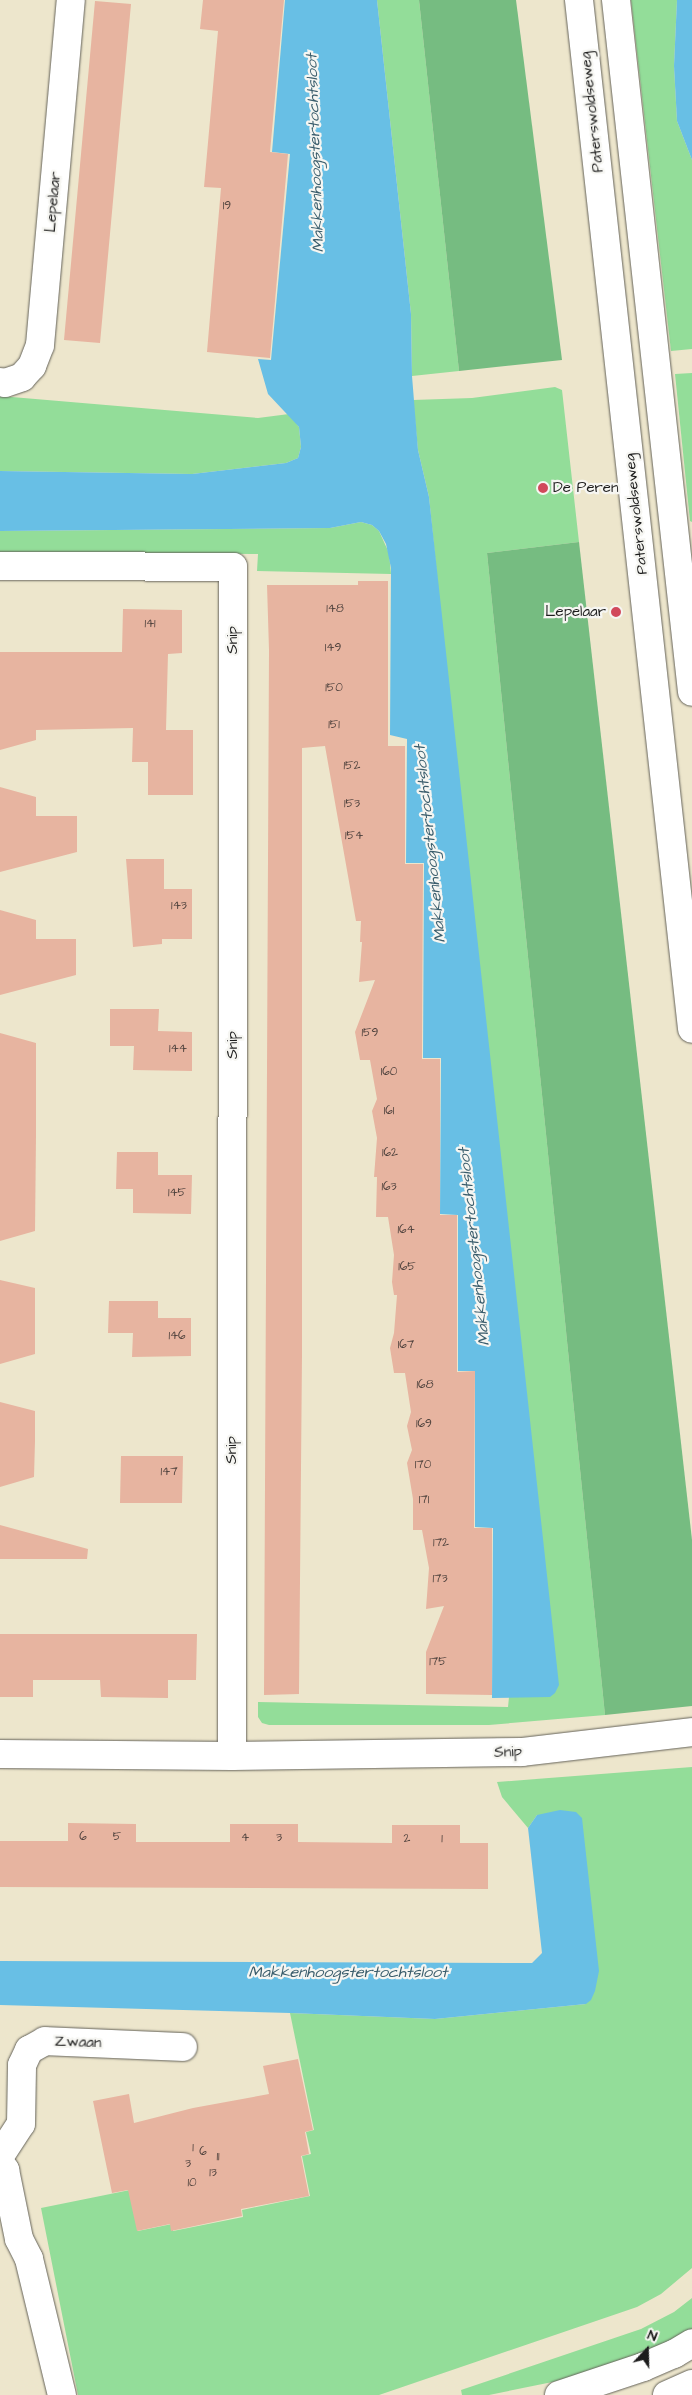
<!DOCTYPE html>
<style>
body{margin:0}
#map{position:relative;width:692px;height:2395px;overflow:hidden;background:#ede6cc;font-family:"Architects Daughter",sans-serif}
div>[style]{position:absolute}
.green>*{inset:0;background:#93dd99}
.forest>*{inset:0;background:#76bc81}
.water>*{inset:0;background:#68bfe5}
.building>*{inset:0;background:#e7b4a0}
.roads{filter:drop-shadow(0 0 1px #65635a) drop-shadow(0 0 1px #65635a)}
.minor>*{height:28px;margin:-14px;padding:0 14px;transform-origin:14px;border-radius:14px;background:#fff}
.secondary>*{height:28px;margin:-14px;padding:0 14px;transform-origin:14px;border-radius:14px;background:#fff}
.dots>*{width:14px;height:14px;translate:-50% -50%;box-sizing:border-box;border:2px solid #f6f6f2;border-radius:50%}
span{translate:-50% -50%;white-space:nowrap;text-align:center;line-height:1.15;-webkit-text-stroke:4.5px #f6f6f2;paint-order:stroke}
.number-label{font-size:12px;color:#4f423d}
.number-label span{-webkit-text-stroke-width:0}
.street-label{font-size:15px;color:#1c1c1c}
.poi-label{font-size:15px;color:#1c1c1c}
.left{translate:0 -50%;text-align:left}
.right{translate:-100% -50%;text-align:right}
.water-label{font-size:16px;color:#3a5d6c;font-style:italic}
.north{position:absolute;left:622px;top:2325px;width:50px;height:50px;-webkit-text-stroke:4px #f6f6f2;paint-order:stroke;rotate:21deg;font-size:14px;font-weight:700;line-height:20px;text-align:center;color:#1c1c1c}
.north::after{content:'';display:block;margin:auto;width:18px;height:22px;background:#1c1c1c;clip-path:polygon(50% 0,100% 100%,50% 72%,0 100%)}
</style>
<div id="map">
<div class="green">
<i style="clip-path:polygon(377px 0,419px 0,459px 371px,412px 376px,411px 314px)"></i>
<i style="clip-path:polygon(631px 0,677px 0,674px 66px,677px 121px,692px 160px,692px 349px,671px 351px)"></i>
<i style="clip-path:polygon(692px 373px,692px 522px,690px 521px,675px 374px)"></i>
<i style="clip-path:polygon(555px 387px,562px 390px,579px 542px,487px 553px,605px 1715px,489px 1725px,269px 1725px,262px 1723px,258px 1717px,258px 1702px,508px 1707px,509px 1697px,550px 1697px,429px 497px,418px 450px,413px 400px,472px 398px)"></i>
<i style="clip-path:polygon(0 396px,258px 418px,289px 414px,299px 427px,301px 447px,298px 458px,286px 463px,192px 474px,0 471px)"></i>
<i style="clip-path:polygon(361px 522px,372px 525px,379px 531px,389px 553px,391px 574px,257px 571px,258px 554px,0 553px,0 531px,330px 528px)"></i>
<i style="clip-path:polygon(692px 1767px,692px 2268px,661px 2294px,637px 2307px,379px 2395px,78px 2395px,41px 2208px,130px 2190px,138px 2231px,172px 2224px,173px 2231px,243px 2217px,242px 2210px,310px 2196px,302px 2156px,311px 2154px,306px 2132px,314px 2130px,290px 2013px,435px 2019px,586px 2004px,537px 1815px,528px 1828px,502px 1797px,497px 1782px)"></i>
<i style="clip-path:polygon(692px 2298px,692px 2329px,655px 2350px,577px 2377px,489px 2395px,462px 2395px,461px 2390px,641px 2329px,674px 2312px)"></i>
</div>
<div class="forest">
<i style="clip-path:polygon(419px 0,516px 0,562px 360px,459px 371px)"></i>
<i style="clip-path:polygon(579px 542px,692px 1540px,692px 1706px,605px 1715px,487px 553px)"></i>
</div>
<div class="water">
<i style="clip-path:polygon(285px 0,377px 0,411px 314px,412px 376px,418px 450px,429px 497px,559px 1685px,555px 1693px,550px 1697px,492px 1698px,493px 1528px,475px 1527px,475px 1371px,458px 1371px,458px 1215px,440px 1214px,441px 1058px,423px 1058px,424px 863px,406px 863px,407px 739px,390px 735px,391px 568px,386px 544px,379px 531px,372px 525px,361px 522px,330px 528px,0 531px,0 471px,192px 474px,286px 463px,298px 458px,301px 447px,299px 427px,268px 394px,258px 359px,271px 360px,290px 154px,272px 152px)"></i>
<i style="clip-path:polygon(677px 0,692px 0,692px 160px,677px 121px,674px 66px)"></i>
<i style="clip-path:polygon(560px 1810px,576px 1812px,582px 1818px,599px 1971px,595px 1991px,591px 2000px,586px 2004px,435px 2019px,290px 2013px,0 2005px,0 1961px,532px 1963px,542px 1953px,528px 1828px,537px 1815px)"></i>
</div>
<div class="building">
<i style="clip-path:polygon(203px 0,284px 0,270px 152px,288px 154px,270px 358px,207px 352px,221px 188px,204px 187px,218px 31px,200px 29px)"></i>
<i style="clip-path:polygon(95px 1px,131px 4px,100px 343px,64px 340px)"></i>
<i style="clip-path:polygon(358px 581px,388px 581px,388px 746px,405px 746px,405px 864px,423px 864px,422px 1059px,440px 1059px,440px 1215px,457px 1215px,457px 1372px,475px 1371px,474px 1528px,492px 1528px,492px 1695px,426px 1694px,426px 1652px,444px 1606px,426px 1609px,429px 1568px,422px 1530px,413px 1530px,413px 1499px,407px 1463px,412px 1450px,407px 1426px,411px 1412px,405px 1373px,394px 1373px,390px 1348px,394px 1333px,397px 1295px,394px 1295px,392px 1282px,394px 1255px,388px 1217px,376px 1217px,377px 1177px,374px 1177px,377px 1138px,372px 1111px,377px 1099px,370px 1060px,360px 1060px,355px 1032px,375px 980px,359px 982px,362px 942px,360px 942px,361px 921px,356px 921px,325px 746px,302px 748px,302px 1355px,299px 1694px,264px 1695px,269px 650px,267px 585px,358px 585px)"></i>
<i style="clip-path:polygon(123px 609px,182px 610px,182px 653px,168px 654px,166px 730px,193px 730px,193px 795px,148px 795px,148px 762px,132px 762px,133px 728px,36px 730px,36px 740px,0 750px,0 652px,122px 652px)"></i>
<i style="clip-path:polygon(0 787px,36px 797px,36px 816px,77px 816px,77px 852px,0 872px)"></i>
<i style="clip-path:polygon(126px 859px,164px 859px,164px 889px,192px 889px,192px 939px,162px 939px,162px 944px,133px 947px)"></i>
<i style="clip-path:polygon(0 910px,36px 920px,36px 939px,76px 939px,76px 975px,0 995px)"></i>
<i style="clip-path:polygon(110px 1009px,159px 1009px,158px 1031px,192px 1032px,192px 1071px,133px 1070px,134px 1046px,110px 1046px)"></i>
<i style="clip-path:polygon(0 1033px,36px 1043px,36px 1136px,35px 1231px,0 1241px)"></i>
<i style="clip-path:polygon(117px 1152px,158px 1152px,158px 1175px,192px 1175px,191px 1214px,133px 1213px,133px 1189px,116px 1189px)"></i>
<i style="clip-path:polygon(0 1280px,35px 1288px,35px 1354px,0 1364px)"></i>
<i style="clip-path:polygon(109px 1301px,158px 1301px,158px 1318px,191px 1318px,191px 1356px,132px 1357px,133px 1333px,108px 1333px)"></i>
<i style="clip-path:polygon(0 1402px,35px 1411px,35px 1441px,34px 1477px,0 1487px)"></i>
<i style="clip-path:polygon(121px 1456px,183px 1456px,182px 1503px,120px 1503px)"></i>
<i style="clip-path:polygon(0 1525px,88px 1549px,87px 1559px,0 1559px)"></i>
<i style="clip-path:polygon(0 1634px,197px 1634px,196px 1680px,168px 1680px,168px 1698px,101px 1697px,100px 1680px,33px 1680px,33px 1697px,0 1697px)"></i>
<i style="clip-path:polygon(68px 1823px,136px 1824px,136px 1842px,230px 1842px,230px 1824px,298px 1824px,298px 1842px,392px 1843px,392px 1825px,460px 1825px,460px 1843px,488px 1843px,488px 1889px,0 1887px,0 1841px,68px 1841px)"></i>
<i style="clip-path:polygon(298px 2059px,313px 2130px,305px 2132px,309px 2154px,301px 2156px,309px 2196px,241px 2209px,242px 2216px,171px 2231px,170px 2224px,137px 2231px,128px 2190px,112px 2193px,93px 2101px,129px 2094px,134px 2123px,193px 2108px,269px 2094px,263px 2066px)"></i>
</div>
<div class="roads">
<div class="minor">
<i style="left:0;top:382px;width:5px;rotate:11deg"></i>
<i style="left:5px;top:383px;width:18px;rotate:-19deg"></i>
<i style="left:22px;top:377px;width:15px;rotate:-48deg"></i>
<i style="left:32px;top:366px;width:22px;rotate:-69deg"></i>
<i style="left:40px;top:345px;width:346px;rotate:-84.9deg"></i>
<i style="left:0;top:566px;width:233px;rotate:0.2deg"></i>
<i style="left:233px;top:567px;width:1189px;rotate:90.05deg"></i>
<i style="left:0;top:1754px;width:232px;rotate:0.5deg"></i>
<i style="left:232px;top:1756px;width:290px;rotate:-0.8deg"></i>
<i style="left:522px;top:1752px;width:171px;rotate:-6.7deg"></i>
<i style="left:0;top:2156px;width:38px;rotate:-57deg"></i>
<i style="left:21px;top:2124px;width:59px;rotate:-89deg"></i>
<i style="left:22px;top:2065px;width:17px;rotate:-65deg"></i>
<i style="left:29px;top:2050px;width:18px;rotate:-29deg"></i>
<i style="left:45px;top:2041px;width:138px;rotate:2.5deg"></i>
<i style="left:0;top:2163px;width:9px;rotate:54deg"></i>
<i style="left:5px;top:2170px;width:70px;rotate:78.5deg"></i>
<i style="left:19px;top:2239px;width:22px;rotate:63deg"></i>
<i style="left:29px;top:2259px;width:140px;rotate:76.4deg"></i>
</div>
<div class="secondary">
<i style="left:579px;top:0;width:1035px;rotate:83.73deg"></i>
<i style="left:616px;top:0;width:696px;rotate:83.73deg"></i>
<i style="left:559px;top:2395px;width:89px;rotate:-18.4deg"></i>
<i style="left:643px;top:2367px;width:34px;rotate:-23deg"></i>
<i style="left:674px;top:2354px;width:21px;rotate:-31deg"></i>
<i style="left:667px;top:2395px;width:27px;rotate:-24deg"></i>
</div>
</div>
<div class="dots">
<i style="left:543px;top:488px;background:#d1495b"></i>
<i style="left:616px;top:612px;background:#d1495b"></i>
</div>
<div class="number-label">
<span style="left:227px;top:206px">19</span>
<span style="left:335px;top:609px">148</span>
<span style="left:150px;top:624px">141</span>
<span style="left:333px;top:648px">149</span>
<span style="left:334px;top:688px">150</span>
<span style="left:334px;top:725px">151</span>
<span style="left:352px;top:766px">152</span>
<span style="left:352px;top:804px">153</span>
<span style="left:354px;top:836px">154</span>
<span style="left:179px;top:906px">143</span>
<span style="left:370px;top:1033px">159</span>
<span style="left:178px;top:1049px">144</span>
<span style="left:389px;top:1072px">160</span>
<span style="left:389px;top:1111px">161</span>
<span style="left:390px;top:1153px">162</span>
<span style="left:389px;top:1187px">163</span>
<span style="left:177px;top:1193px">145</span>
<span style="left:406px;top:1230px">164</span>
<span style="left:407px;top:1267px">165</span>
<span style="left:177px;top:1336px">146</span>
<span style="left:406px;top:1345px">167</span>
<span style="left:425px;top:1385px">168</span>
<span style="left:424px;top:1424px">169</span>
<span style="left:423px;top:1465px">170</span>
<span style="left:169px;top:1472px">147</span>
<span style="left:424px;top:1500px">171</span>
<span style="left:441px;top:1543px">172</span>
<span style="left:440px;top:1579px">173</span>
<span style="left:438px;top:1662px">175</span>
<span style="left:83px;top:1837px">6</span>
<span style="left:117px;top:1837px">5</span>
<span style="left:245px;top:1838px">4</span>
<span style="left:279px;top:1838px">3</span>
<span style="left:407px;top:1839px">2</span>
<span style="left:442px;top:1839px">1</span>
<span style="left:193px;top:2148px">1</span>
<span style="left:203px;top:2152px">6</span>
<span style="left:218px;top:2157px">11</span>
<span style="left:188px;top:2164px">3</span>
<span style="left:213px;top:2173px">13</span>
<span style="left:192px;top:2183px">10</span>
</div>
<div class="street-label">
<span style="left:592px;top:112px;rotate:-96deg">Paterswoldseweg</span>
<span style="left:53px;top:202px;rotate:-85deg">Lepelaar</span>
<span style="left:636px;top:514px;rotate:-96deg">Paterswoldseweg</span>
<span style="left:233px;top:640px;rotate:-90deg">Snip</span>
<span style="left:233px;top:1045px;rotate:-90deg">Snip</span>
<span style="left:232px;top:1450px;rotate:-90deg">Snip</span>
<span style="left:508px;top:1752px;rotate:-2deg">Snip</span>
<span style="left:78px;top:2042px;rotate:2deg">Zwaan</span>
</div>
<div class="poi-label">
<span class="left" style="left:553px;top:488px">De Peren</span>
<span class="right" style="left:606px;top:612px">Lepelaar</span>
</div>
<div class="water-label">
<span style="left:315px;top:153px;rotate:-92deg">Makkenhoogstertochtsloot</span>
<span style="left:430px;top:844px;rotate:-96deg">Makkenhoogstertochtsloot</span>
<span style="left:474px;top:1247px;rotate:-96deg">Makkenhoogstertochtsloot</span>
<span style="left:348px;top:1972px">Makkenhoogstertochtsloot</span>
</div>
<div class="north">N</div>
</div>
